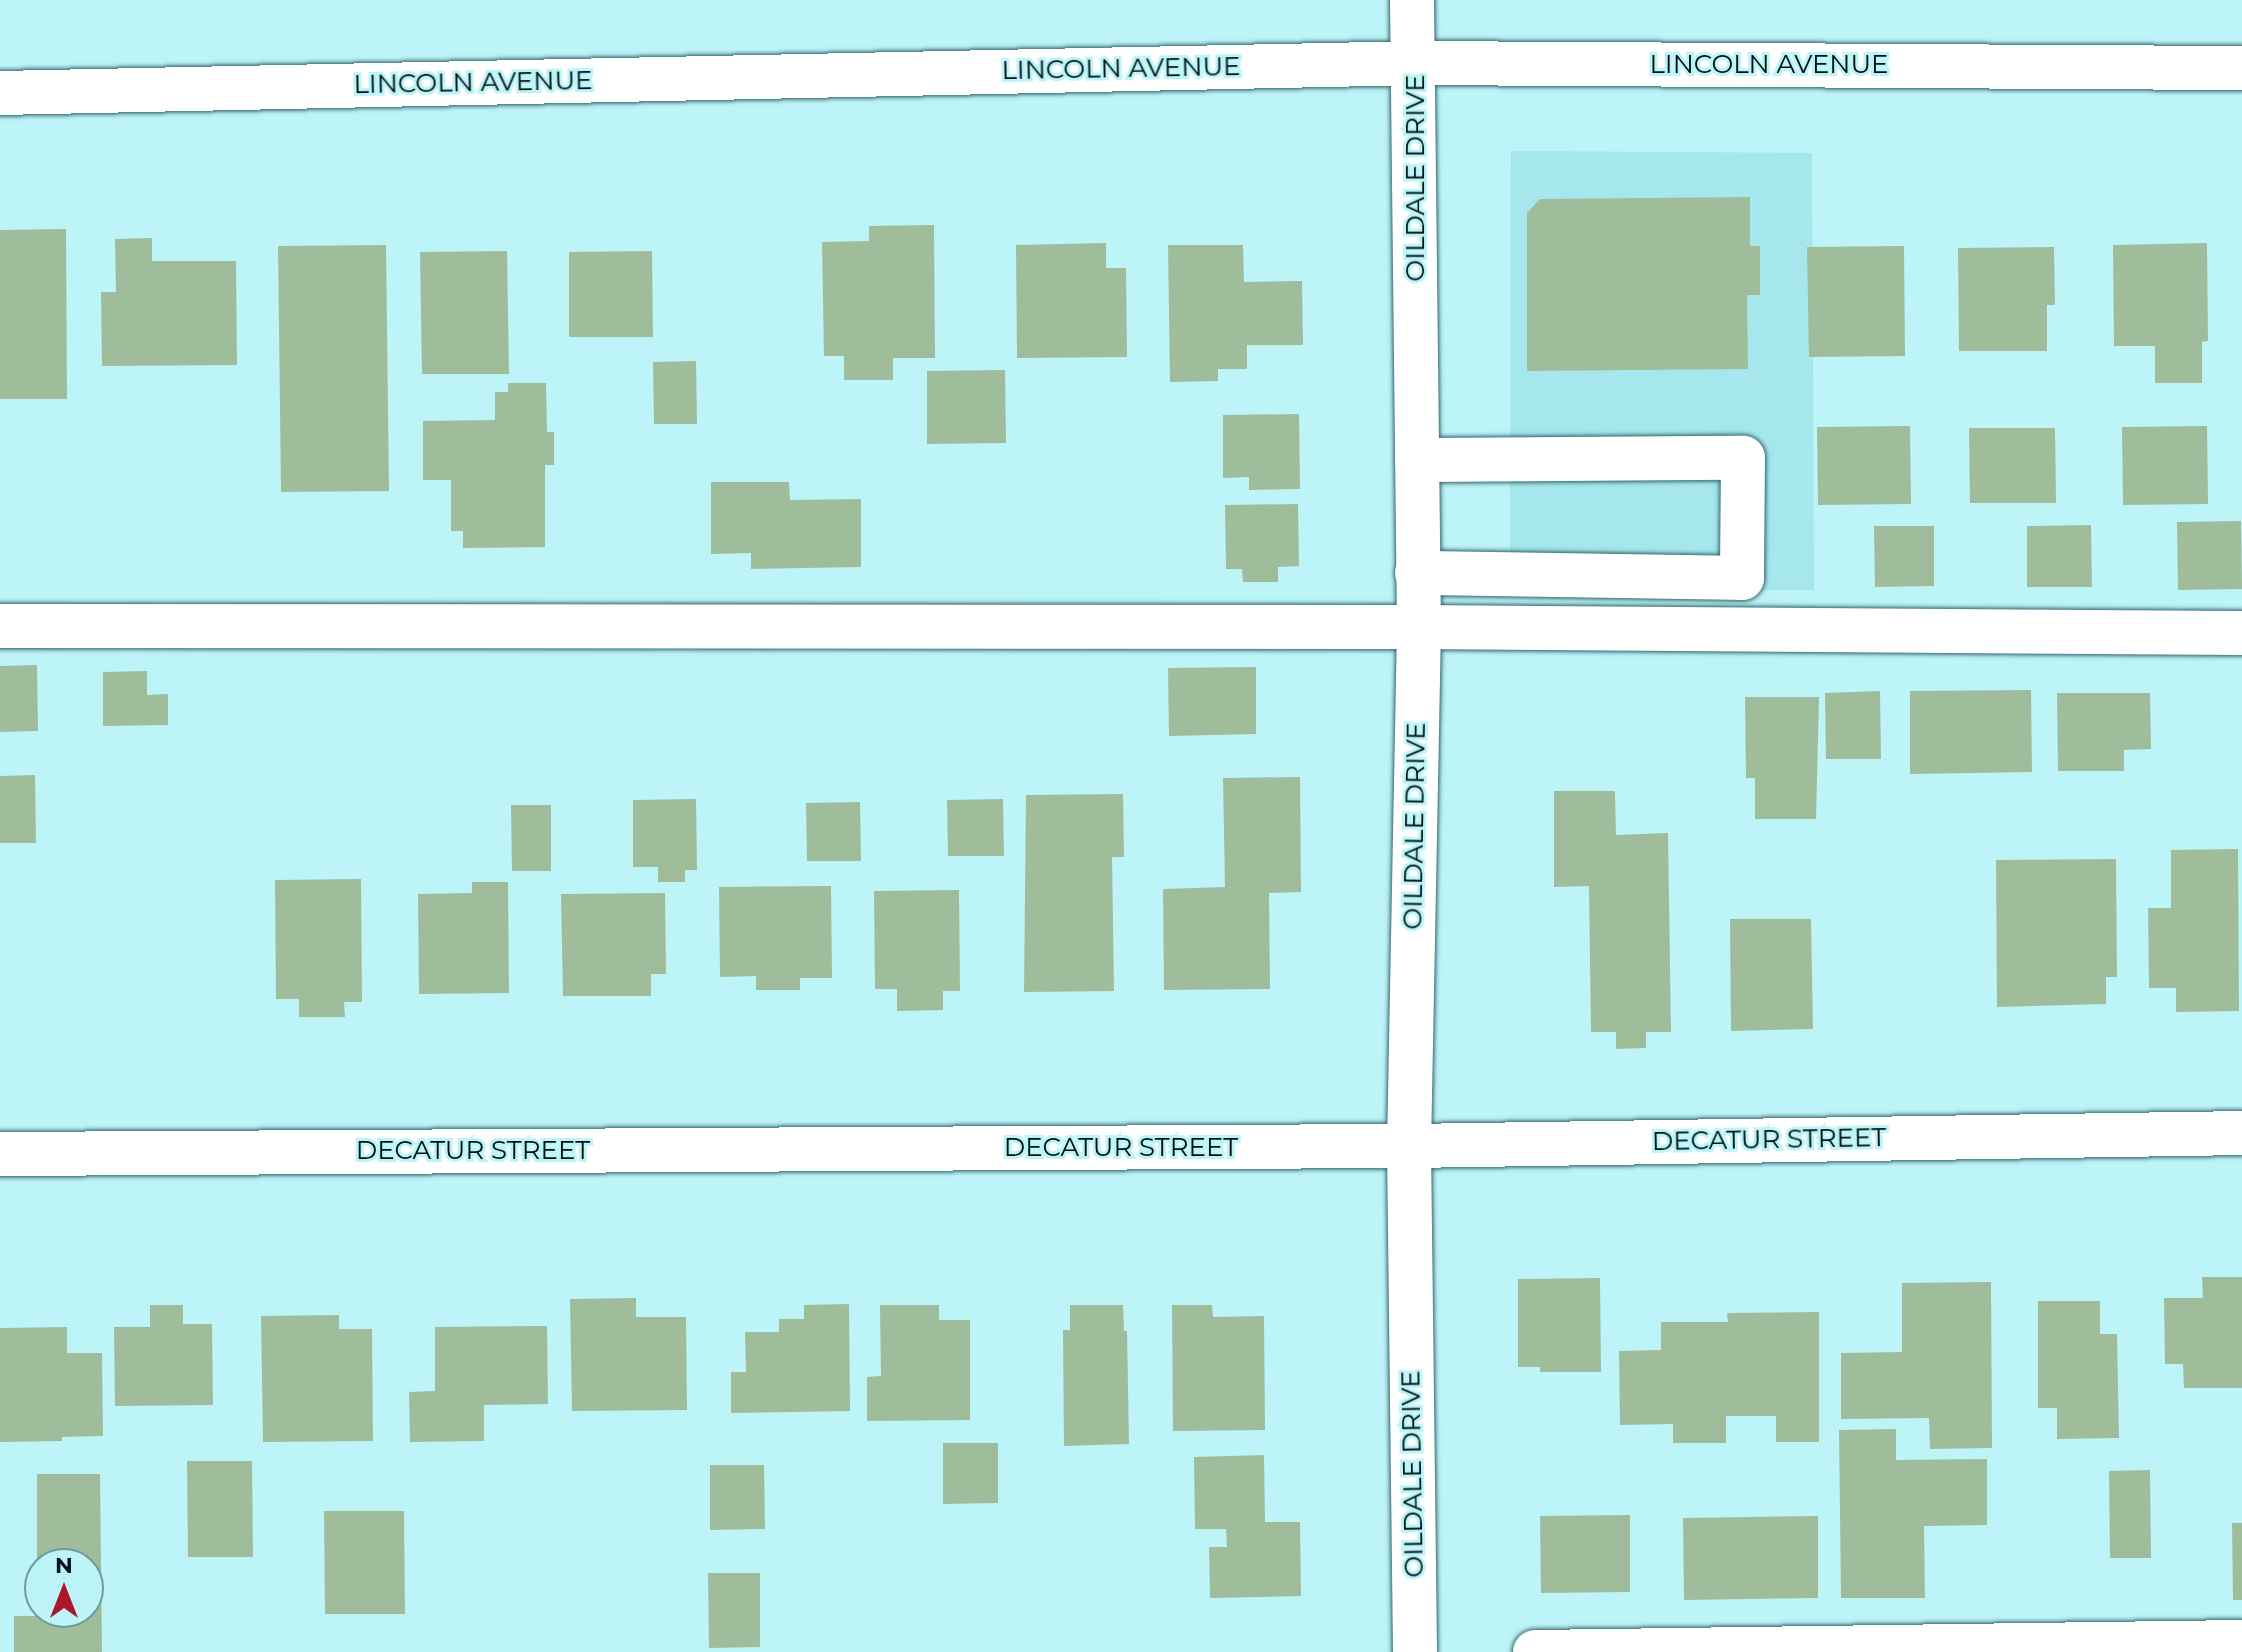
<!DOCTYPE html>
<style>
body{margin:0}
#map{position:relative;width:2242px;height:1652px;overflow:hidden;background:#bcf4f8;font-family:Montserrat,sans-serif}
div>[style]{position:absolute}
.built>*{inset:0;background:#a5e7ec}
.building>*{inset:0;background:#9fbd9b}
.roads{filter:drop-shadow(0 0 2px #33686c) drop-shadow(0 0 2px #33686c)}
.minor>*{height:44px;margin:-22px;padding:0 22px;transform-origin:22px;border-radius:22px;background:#fff}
span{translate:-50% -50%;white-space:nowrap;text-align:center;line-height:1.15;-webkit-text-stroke:6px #bcf4f8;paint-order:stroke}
.street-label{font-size:26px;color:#001112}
.north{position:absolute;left:24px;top:1548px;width:80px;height:80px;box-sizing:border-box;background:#bcf4f8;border:2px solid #71999c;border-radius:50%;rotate:0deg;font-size:22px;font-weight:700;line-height:32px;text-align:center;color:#001112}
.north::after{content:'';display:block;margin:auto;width:28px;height:36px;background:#ab162b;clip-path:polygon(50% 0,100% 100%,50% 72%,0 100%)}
</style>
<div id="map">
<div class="built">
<i style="clip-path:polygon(1511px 151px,1812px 153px,1814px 590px,1510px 589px)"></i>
</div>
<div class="building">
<i style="clip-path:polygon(1750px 197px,1750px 246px,1760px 246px,1760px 295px,1747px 295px,1748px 369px,1527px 371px,1527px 213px,1540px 199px)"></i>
<i style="clip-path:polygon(934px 225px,935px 358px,893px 358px,893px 380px,844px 380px,844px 356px,824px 356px,822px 242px,869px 241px,869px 226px)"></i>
<i style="clip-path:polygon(66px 229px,67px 399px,0 399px,0 230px)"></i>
<i style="clip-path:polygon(152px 238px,152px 261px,236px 261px,237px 365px,102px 366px,101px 292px,116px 292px,115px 239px)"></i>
<i style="clip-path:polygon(1106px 243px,1106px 268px,1126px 268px,1127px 357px,1017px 358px,1016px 245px)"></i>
<i style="clip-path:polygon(2207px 243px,2208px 341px,2202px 342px,2202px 383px,2155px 383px,2155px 346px,2114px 346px,2113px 245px)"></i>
<i style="clip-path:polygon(386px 245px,389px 491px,281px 492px,278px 246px)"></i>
<i style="clip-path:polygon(1168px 245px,1243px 245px,1244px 282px,1302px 281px,1303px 345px,1247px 345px,1247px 369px,1218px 369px,1218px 381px,1170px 382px)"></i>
<i style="clip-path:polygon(1904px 246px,1905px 356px,1809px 357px,1807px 247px)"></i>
<i style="clip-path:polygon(2054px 247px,2055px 305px,2047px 305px,2047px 351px,1959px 351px,1958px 248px)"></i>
<i style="clip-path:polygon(507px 251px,509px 374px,422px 374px,420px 252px)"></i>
<i style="clip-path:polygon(652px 251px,653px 337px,569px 337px,569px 252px)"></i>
<i style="clip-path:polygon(696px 361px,697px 424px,654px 424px,653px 362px)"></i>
<i style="clip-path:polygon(1005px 370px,1006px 443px,927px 444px,927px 371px)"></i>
<i style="clip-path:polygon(508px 383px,546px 383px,547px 432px,554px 432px,554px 465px,545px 465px,545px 547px,463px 548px,463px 531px,451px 531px,451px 480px,423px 480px,423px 421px,495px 420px,495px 392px,508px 392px)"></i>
<i style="clip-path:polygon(1299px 414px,1300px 489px,1249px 490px,1249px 477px,1223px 478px,1223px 415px)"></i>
<i style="clip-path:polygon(1910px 426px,1911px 504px,1818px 505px,1817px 427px)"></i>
<i style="clip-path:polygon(2207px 426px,2208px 504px,2123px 505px,2122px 427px)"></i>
<i style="clip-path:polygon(1969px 428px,2055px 428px,2056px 503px,1970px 503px)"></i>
<i style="clip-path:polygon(711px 482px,789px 482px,790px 500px,861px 499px,861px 567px,751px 569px,751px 553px,711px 554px)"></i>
<i style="clip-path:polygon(1298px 504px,1299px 566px,1278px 567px,1278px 582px,1243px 582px,1242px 569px,1226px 569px,1225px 505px)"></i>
<i style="clip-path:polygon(2241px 521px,2242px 589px,2178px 590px,2177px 522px)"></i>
<i style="clip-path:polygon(2091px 525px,2092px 587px,2027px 587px,2027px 526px)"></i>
<i style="clip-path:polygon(1874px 526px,1934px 526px,1934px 586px,1875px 587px)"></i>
<i style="clip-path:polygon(37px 665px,38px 731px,0 732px,0 666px)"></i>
<i style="clip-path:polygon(1256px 667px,1256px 734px,1169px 736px,1168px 668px)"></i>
<i style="clip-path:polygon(147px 671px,147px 695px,168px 694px,168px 725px,103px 726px,103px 672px)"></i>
<i style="clip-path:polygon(2031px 690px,2032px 772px,1910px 774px,1910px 691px)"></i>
<i style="clip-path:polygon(1880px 691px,1881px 759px,1826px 759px,1825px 693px)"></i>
<i style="clip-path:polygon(2057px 693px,2150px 693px,2151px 749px,2124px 750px,2124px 771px,2058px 771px)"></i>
<i style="clip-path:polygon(1745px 697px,1819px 697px,1816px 819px,1755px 819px,1755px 778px,1746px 778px)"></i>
<i style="clip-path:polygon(35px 775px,36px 843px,0 843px,0 776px)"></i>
<i style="clip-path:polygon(1300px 777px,1301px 892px,1269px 893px,1270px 989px,1164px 990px,1163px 889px,1225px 887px,1223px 778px)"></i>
<i style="clip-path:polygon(1554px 791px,1615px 791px,1616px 835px,1668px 833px,1671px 1032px,1646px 1032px,1646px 1048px,1616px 1049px,1616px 1032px,1591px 1032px,1589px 886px,1554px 887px)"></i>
<i style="clip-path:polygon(1123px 794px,1124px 857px,1112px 857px,1114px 991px,1024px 992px,1026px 795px)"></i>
<i style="clip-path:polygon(696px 799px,697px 870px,685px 870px,685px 882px,658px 882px,658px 867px,633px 867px,633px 800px)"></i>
<i style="clip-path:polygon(1003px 799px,1004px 856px,948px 856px,947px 800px)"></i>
<i style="clip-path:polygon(860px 802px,861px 861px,807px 861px,806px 803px)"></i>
<i style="clip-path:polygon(511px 805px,551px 805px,551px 871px,512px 871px)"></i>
<i style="clip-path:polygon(2238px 849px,2239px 1011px,2176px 1012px,2176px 988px,2149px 988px,2148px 908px,2171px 908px,2171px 850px)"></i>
<i style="clip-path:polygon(2116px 859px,2117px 977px,2106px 977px,2106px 1004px,1997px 1007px,1996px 860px)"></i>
<i style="clip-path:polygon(361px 879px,362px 1002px,344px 1002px,345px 1017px,299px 1017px,299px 999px,276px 999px,275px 880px)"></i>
<i style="clip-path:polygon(472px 882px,508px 882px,509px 993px,419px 994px,418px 894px,472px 893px)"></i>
<i style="clip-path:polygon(831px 886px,832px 978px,800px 978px,800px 990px,756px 990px,756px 976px,720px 977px,719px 887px)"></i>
<i style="clip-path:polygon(959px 890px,960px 991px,943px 991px,943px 1010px,897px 1011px,897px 989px,875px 989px,874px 891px)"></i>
<i style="clip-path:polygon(665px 893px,666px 974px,651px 974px,651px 996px,563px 996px,561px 894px)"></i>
<i style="clip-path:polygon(1730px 919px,1811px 919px,1813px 1029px,1731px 1031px)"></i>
<i style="clip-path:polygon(2202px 1277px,2242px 1277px,2242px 1388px,2184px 1388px,2183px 1364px,2165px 1364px,2164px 1298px,2203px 1298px)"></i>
<i style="clip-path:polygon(1600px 1278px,1601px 1372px,1540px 1372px,1540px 1367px,1518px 1367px,1518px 1279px)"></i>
<i style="clip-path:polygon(1991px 1282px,1992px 1448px,1930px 1449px,1929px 1418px,1841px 1419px,1841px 1353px,1902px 1352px,1902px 1283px)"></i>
<i style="clip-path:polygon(636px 1298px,636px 1317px,686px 1317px,687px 1410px,572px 1411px,570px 1299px)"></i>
<i style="clip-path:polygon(2038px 1301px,2100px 1301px,2100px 1334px,2117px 1334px,2119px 1438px,2057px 1439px,2057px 1408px,2038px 1408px)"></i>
<i style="clip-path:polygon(849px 1304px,850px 1411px,731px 1413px,731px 1372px,746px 1372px,745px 1332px,779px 1332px,779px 1319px,804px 1319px,804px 1305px)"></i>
<i style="clip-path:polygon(150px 1305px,183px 1305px,183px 1324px,212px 1324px,213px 1405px,115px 1406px,114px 1327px,150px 1327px)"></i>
<i style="clip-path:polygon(880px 1305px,939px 1305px,939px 1320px,970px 1320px,970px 1420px,867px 1421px,867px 1377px,881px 1376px)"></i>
<i style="clip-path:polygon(1070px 1305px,1123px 1305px,1124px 1331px,1127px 1331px,1129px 1444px,1064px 1446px,1063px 1330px,1070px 1330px)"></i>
<i style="clip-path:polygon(1172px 1305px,1212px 1305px,1213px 1317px,1264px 1316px,1265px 1430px,1173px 1431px)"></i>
<i style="clip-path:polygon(1819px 1312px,1819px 1442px,1776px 1442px,1776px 1416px,1726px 1416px,1726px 1443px,1673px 1443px,1673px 1424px,1620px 1425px,1619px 1351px,1661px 1350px,1661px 1322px,1728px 1322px,1727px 1313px)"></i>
<i style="clip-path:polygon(339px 1315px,339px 1329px,372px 1329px,373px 1441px,263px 1442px,261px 1316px)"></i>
<i style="clip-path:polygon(547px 1326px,548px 1404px,484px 1405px,484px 1441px,410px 1442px,409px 1392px,435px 1391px,435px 1327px)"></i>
<i style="clip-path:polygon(67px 1327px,67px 1353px,102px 1353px,103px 1436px,62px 1437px,62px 1441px,0 1442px,0 1328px)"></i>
<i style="clip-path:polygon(1896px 1429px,1896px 1460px,1987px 1459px,1987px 1525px,1924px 1526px,1925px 1598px,1841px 1598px,1839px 1430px)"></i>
<i style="clip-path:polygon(943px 1443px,998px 1443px,998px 1503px,943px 1504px)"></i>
<i style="clip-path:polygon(1264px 1455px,1265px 1522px,1300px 1522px,1301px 1596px,1210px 1598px,1209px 1547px,1227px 1547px,1226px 1529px,1195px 1529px,1194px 1457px)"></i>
<i style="clip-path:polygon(187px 1461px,252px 1461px,253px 1557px,188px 1557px)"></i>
<i style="clip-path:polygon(710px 1465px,764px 1465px,765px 1529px,710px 1530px)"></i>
<i style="clip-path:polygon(2150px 1470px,2151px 1558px,2110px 1558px,2109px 1471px)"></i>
<i style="clip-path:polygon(37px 1474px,100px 1474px,102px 1652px,14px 1652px,14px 1616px,38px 1616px,38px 1612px,88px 1612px,88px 1564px,37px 1564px)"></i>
<i style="clip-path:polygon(324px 1511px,404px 1511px,405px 1614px,325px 1614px)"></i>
<i style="clip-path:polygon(1630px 1515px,1630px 1592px,1541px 1593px,1540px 1516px)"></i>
<i style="clip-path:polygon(1818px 1516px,1818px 1598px,1684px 1600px,1683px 1518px)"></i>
<i style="clip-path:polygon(2232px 1523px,2242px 1523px,2242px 1600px,2233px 1600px)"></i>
<i style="clip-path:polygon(708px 1573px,760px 1573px,760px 1647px,709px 1648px)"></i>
</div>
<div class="roads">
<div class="minor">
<i style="left:1412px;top:0;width:627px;rotate:89.36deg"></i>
<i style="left:1419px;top:627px;width:519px;rotate:91.1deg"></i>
<i style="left:1409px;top:1146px;width:506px;rotate:89.32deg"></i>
<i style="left:0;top:93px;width:1415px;rotate:-1.21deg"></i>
<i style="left:1415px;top:63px;width:827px;rotate:0.35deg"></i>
<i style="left:1417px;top:460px;width:326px;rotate:-0.4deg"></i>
<i style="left:1743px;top:458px;width:120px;rotate:90.5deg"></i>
<i style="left:1742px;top:578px;width:325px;rotate:-179.1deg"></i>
<i style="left:0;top:626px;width:1419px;rotate:0.04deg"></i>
<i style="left:1419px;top:627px;width:823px;rotate:0.42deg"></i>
<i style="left:0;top:1154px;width:1409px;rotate:-0.33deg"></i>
<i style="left:1409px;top:1146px;width:833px;rotate:-0.89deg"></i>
<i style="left:1535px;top:1652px;width:707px;rotate:-0.81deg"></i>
</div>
</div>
<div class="street-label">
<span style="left:1769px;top:65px">LINCOLN AVENUE</span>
<span style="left:1121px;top:69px;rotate:-1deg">LINCOLN AVENUE</span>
<span style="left:473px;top:83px;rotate:-1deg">LINCOLN AVENUE</span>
<span style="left:1416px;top:178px;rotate:-90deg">OILDALE DRIVE</span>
<span style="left:1415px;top:826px;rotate:-89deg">OILDALE DRIVE</span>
<span style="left:1769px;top:1140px;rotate:-1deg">DECATUR STREET</span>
<span style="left:1121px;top:1148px">DECATUR STREET</span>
<span style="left:473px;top:1151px">DECATUR STREET</span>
<span style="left:1413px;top:1474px;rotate:-91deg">OILDALE DRIVE</span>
</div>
<div class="north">N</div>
</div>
